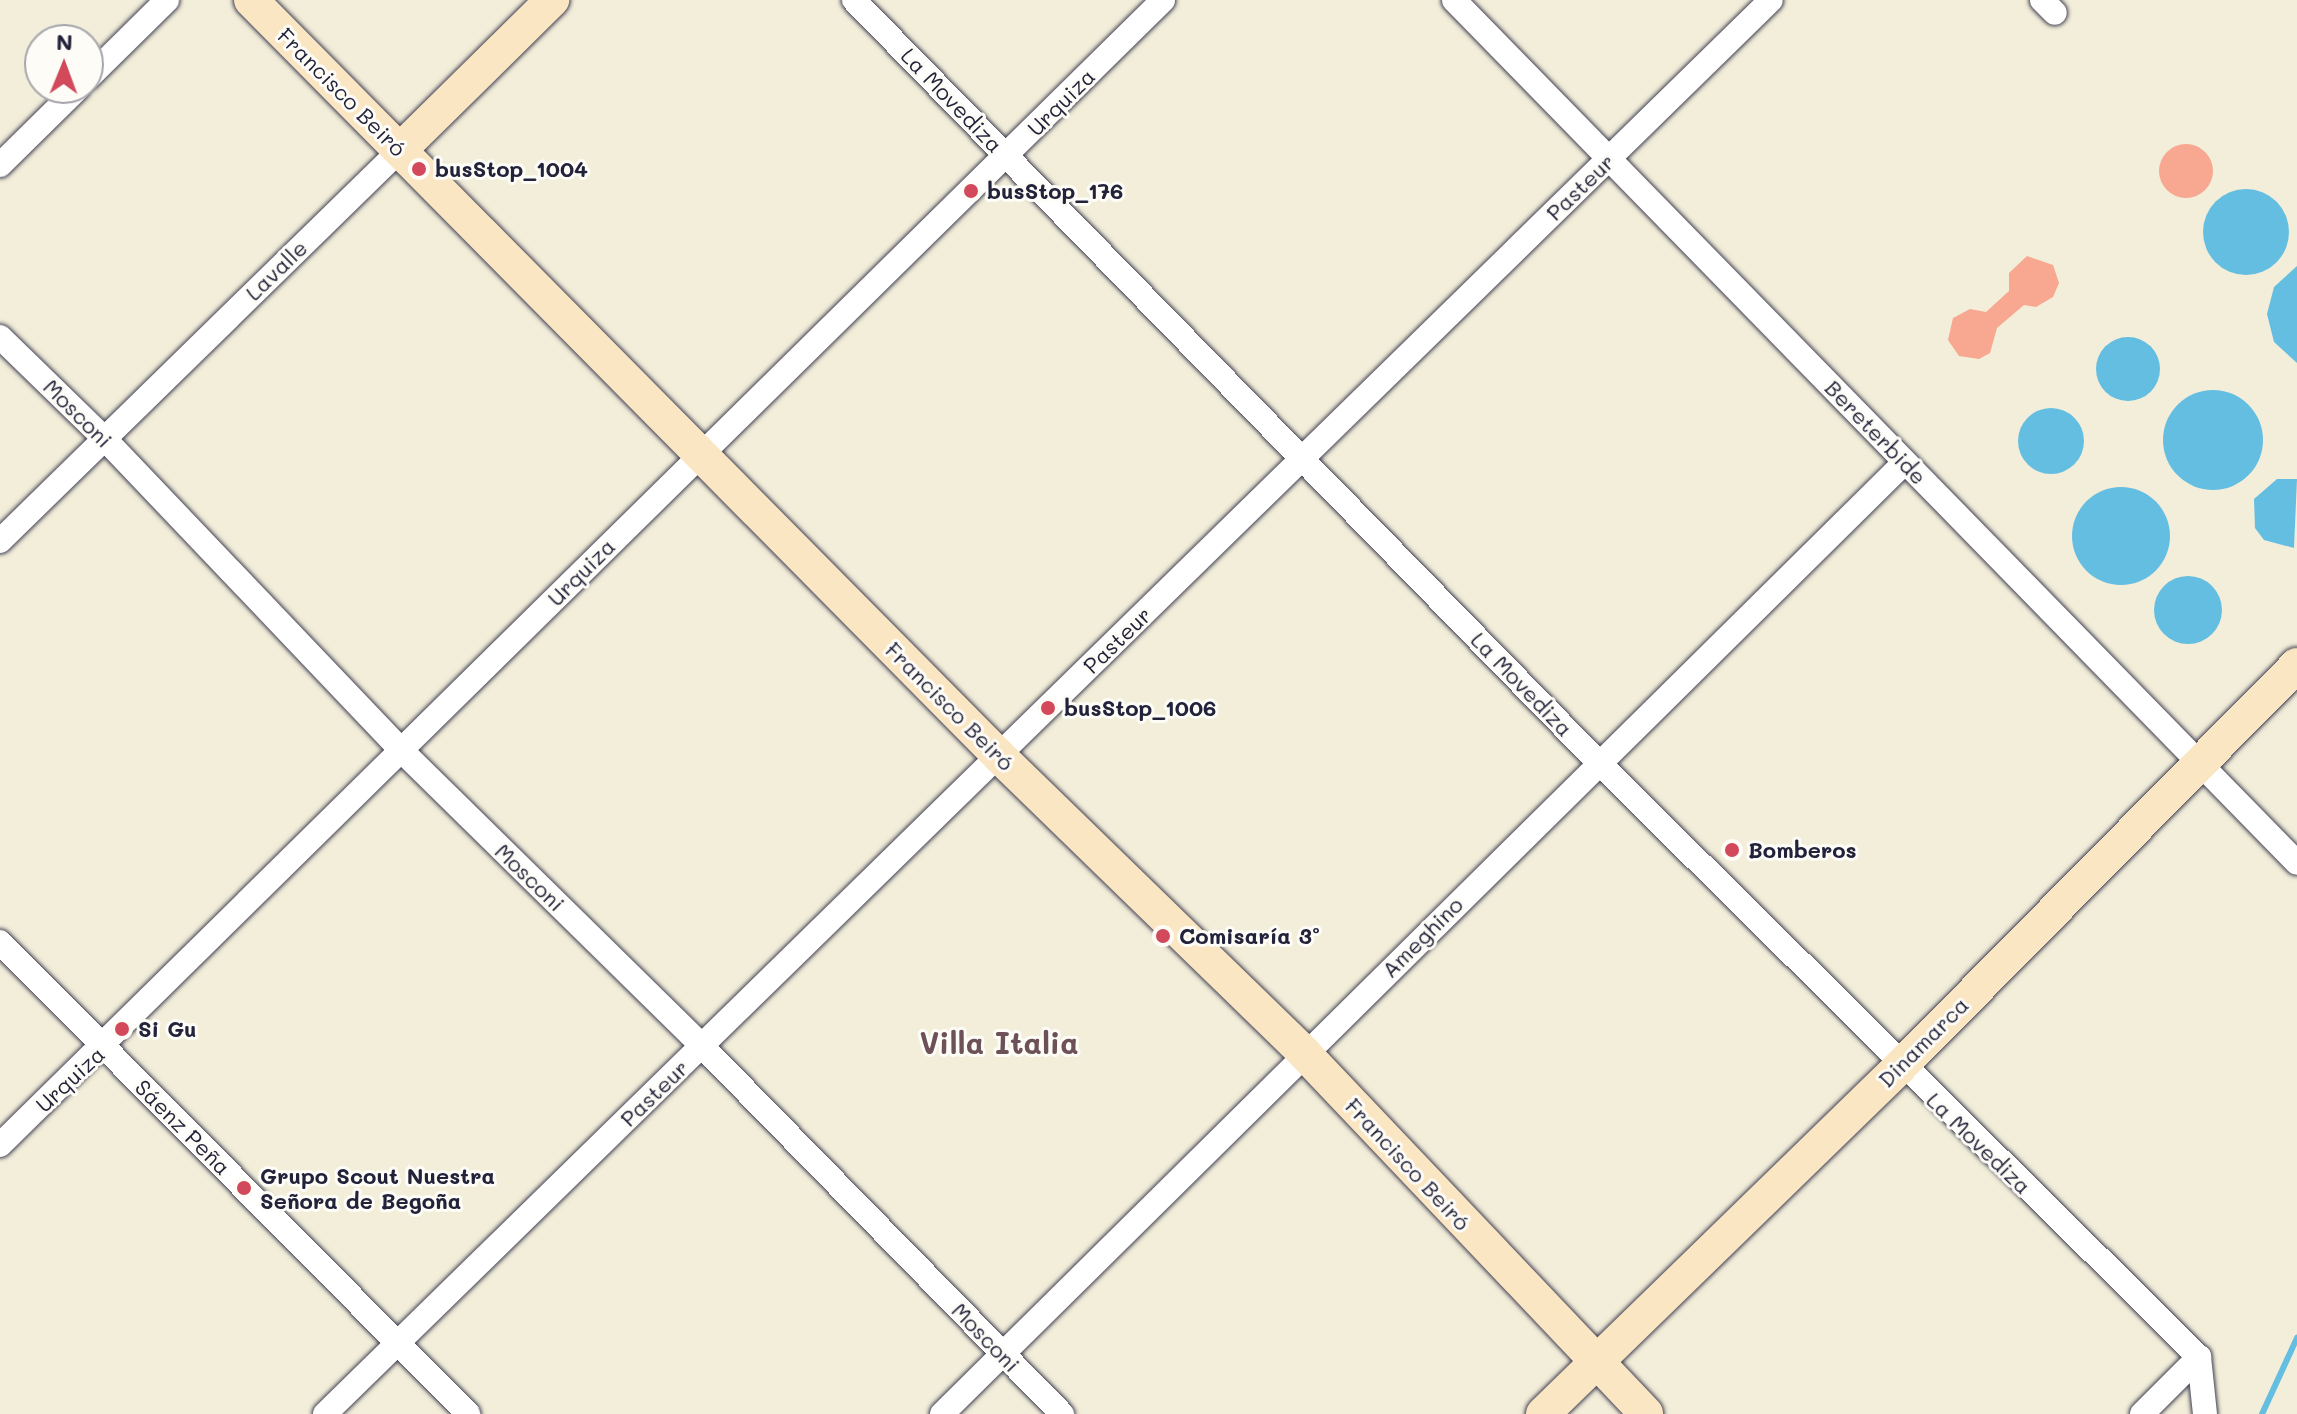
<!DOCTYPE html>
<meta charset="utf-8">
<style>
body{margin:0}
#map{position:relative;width:2297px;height:1414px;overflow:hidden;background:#f3eeda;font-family:Mali,sans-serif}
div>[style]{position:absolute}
.water>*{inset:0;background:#64bee1}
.round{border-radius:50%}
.stream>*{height:6px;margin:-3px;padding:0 3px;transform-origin:3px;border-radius:3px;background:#64bee1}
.building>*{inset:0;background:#f8a790}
.roads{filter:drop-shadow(0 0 2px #414153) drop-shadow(0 0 2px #414153)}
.street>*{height:24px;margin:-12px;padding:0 12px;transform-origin:12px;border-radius:12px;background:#fff}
.secondary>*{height:34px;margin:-17px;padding:0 17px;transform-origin:17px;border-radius:17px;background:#fbe6c3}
.dots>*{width:22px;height:22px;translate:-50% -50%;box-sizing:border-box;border:4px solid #fdfcf7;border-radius:50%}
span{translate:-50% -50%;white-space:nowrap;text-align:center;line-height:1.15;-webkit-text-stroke:6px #fdfcf7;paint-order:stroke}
.street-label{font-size:22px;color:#22223b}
.poi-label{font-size:22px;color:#22223b;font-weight:700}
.left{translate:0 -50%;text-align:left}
.district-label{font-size:30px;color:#6d5159;font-weight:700}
.north{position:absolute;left:24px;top:24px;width:80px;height:80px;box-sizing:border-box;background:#fdfcf7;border:2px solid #a5a5ac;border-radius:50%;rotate:1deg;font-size:22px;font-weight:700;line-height:32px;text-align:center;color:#22223b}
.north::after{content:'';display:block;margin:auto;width:28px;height:36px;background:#d1495b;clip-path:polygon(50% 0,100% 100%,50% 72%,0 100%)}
</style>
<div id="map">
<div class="water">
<i class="round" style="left:2203px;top:189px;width:86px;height:86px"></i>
<i style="clip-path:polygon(2297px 266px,2297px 363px,2274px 342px,2267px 314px,2274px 287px)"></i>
<i class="round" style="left:2096px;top:337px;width:64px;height:64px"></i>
<i class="round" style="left:2163px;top:390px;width:100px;height:100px"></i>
<i class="round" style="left:2018px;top:408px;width:66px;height:66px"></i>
<i style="clip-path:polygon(2277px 479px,2297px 479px,2294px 548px,2264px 540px,2255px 528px,2254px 499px)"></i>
<i class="round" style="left:2072px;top:487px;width:98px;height:98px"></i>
<i class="round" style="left:2154px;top:576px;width:68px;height:68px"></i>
</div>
<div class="stream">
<i style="left:2262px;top:1414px;width:84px;rotate:-65.3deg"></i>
</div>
<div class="building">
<i class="round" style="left:2159px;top:144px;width:54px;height:54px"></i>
<i style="clip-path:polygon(2027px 256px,2053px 265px,2059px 283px,2053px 297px,2036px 307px,2024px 305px,1997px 328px,1990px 353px,1979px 359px,1959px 356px,1948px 340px,1953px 318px,1970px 309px,1986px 312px,2009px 291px,2009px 273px)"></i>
</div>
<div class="roads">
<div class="street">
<i style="left:854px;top:0;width:1066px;rotate:45.68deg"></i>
<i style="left:1599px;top:763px;width:844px;rotate:44.71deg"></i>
<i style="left:1454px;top:0;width:1206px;rotate:45.67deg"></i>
<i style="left:2042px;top:0;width:18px;rotate:45deg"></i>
<i style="left:88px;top:78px;width:111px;rotate:-44.6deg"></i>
<i style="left:0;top:165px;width:110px;rotate:-44.6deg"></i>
<i style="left:0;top:337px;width:144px;rotate:44.2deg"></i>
<i style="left:103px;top:437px;width:431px;rotate:46.4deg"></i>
<i style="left:400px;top:749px;width:424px;rotate:44.5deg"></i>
<i style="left:702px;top:1046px;width:515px;rotate:45.63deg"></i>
<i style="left:0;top:541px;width:559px;rotate:-44.35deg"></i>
<i style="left:0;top:942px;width:665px;rotate:45.24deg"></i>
<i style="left:0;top:1145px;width:1632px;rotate:-44.55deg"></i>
<i style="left:2199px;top:1357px;width:57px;rotate:84deg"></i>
<i style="left:325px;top:1414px;width:2022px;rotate:-44.36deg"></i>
<i style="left:942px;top:1414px;width:1354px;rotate:-44.67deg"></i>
<i style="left:2142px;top:1414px;width:81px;rotate:-45deg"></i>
</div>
<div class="secondary">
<i style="left:251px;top:0;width:1064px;rotate:45.3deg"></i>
<i style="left:999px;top:756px;width:426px;rotate:44.2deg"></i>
<i style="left:1304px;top:1053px;width:497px;rotate:46.5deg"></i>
<i style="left:400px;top:150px;width:214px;rotate:-44.6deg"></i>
<i style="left:1543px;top:1414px;width:498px;rotate:-44.2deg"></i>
<i style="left:1900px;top:1067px;width:565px;rotate:-45.36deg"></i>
</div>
</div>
<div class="dots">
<i style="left:419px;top:169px;background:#d1495b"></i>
<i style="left:971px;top:191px;background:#d1495b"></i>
<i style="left:1048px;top:708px;background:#d1495b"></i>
<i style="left:1732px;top:850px;background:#d1495b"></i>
<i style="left:1163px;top:936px;background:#d1495b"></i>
<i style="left:122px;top:1029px;background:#d1495b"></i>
<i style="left:244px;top:1188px;background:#d1495b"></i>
</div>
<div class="street-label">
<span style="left:342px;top:92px;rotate:45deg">Francisco Beiró</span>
<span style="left:952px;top:100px;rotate:46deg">La Movediza</span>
<span style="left:1061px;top:102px;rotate:-45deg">Urquiza</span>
<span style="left:1580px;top:187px;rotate:-44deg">Pasteur</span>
<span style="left:276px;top:270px;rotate:-44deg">Lavalle</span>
<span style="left:78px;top:413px;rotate:45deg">Mosconi</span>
<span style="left:1876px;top:432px;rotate:46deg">Bereterbide</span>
<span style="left:581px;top:572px;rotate:-45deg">Urquiza</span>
<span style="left:1117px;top:640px;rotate:-44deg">Pasteur</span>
<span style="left:1522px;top:684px;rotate:46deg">La Movediza</span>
<span style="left:950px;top:706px;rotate:45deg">Francisco Beiró</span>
<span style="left:530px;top:877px;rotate:44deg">Mosconi</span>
<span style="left:1422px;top:937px;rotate:-45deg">Ameghino</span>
<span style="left:1923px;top:1042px;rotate:-45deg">Dinamarca</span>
<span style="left:70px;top:1079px;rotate:-43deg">Urquiza</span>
<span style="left:654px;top:1093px;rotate:-44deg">Pasteur</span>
<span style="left:183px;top:1127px;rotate:45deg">Sáenz Peña</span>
<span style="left:1979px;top:1143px;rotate:44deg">La Movediza</span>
<span style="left:1408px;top:1164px;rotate:47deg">Francisco Beiró</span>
<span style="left:986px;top:1337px;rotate:46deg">Mosconi</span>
</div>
<div class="poi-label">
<span class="left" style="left:435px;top:169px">busStop_1004</span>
<span class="left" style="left:987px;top:191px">busStop_176</span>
<span class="left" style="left:1064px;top:708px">busStop_1006</span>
<span class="left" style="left:1748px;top:850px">Bomberos</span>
<span class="left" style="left:1179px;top:936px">Comisaría 3º</span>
<span class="left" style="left:138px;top:1029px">Si Gu</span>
<span class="left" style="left:260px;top:1188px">Grupo Scout Nuestra<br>Señora de Begoña</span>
</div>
<div class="district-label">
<span style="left:999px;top:1042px">Villa Italia</span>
</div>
<div class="north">N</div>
</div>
